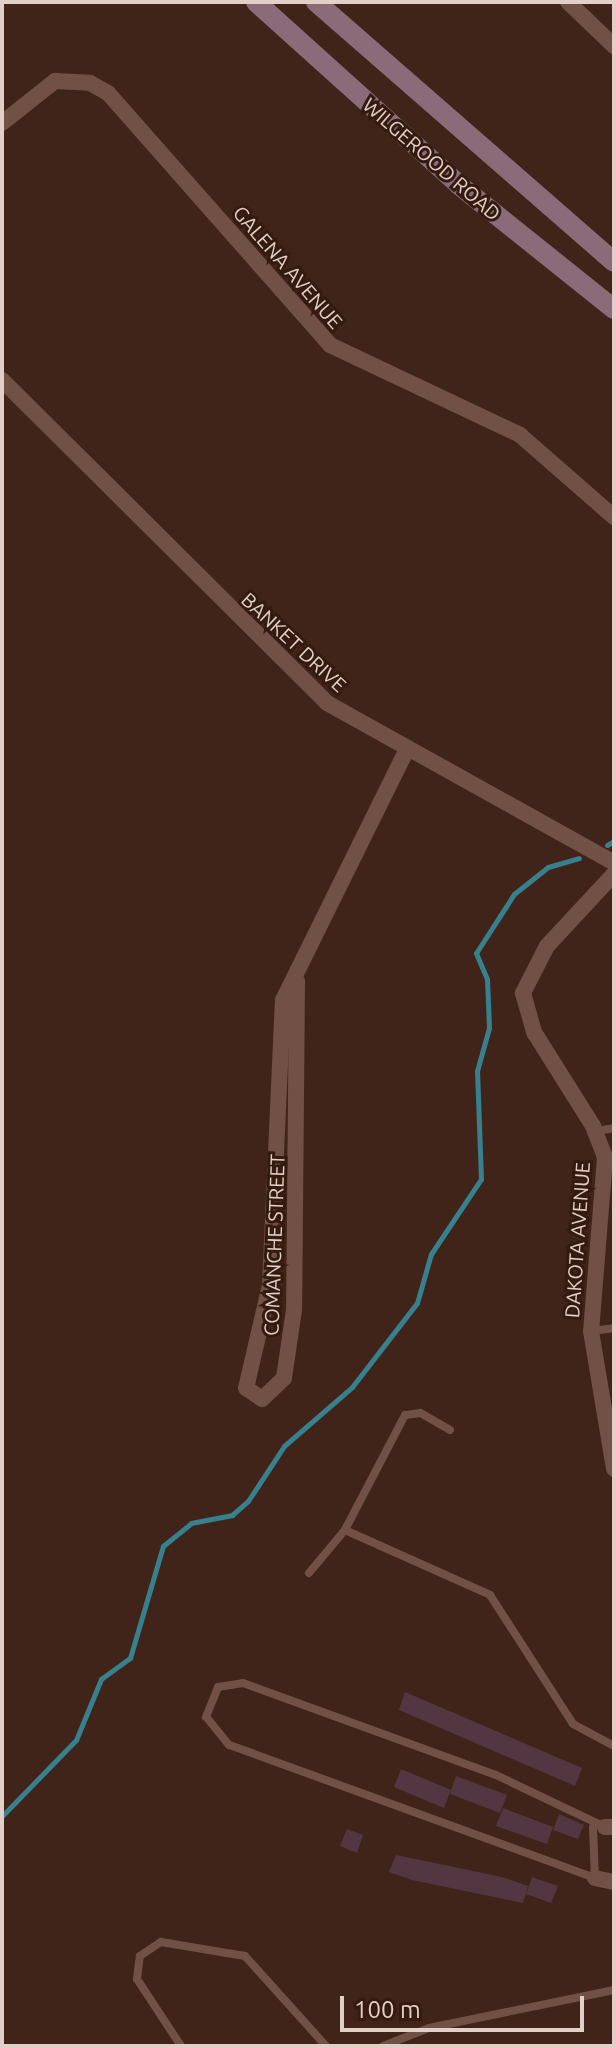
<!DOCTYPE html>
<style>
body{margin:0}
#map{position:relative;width:616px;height:2048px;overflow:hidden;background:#402419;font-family:Ubuntu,sans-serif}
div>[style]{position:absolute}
.stream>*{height:5px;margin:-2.5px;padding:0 2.5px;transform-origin:2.5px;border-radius:2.5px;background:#37808d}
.building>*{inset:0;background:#543642}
.lane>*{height:8px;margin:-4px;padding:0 4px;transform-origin:4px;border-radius:4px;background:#715145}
.street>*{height:16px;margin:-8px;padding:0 8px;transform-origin:8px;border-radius:8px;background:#715145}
.secondary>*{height:20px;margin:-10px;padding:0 10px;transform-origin:10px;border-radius:10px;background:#8b6b79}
span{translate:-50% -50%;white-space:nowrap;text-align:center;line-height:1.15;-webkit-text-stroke:6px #351a10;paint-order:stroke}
.street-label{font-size:20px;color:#e2cfc8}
.frame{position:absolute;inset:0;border:4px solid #e2cfc8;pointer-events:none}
.scale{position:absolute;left:340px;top:1996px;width:244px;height:36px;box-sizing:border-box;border:4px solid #e2cfc8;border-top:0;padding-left:10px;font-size:24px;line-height:28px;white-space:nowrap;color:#e2cfc8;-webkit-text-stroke:6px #351a10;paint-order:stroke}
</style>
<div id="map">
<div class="stream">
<i style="left:607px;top:845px;width:8px;rotate:-30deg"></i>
<i style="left:2px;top:1816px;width:106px;rotate:-45.8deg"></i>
<i style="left:76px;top:1740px;width:66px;rotate:-67.7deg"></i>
<i style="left:101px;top:1679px;width:36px;rotate:-36deg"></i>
<i style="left:130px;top:1658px;width:117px;rotate:-73.6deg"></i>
<i style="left:163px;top:1546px;width:36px;rotate:-39deg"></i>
<i style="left:191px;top:1523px;width:42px;rotate:-11deg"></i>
<i style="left:232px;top:1515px;width:21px;rotate:-41deg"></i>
<i style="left:248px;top:1501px;width:66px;rotate:-56.8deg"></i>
<i style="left:284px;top:1446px;width:90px;rotate:-40.9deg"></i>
<i style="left:352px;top:1387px;width:106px;rotate:-52.3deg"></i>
<i style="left:417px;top:1303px;width:51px;rotate:-74.1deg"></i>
<i style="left:431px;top:1254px;width:90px;rotate:-56.3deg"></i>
<i style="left:481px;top:1179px;width:108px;rotate:-92.1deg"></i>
<i style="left:477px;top:1071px;width:45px;rotate:-74.4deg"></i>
<i style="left:489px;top:1028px;width:49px;rotate:-92.3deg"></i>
<i style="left:487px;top:979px;width:28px;rotate:-113deg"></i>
<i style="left:476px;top:953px;width:70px;rotate:-57.2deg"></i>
<i style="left:514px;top:894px;width:43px;rotate:-38.5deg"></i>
<i style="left:548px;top:867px;width:32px;rotate:-16deg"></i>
</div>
<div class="building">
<i style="clip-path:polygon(405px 1692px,582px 1768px,575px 1786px,399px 1710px)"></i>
<i style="clip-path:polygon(401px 1769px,451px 1790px,444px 1808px,394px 1787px)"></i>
<i style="clip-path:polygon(456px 1776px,507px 1795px,500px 1813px,450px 1794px)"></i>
<i style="clip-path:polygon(503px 1808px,553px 1827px,547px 1844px,496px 1826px)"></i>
<i style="clip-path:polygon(559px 1814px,584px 1825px,578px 1839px,553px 1830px)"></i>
<i style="clip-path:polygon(347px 1829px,363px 1835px,357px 1853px,340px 1846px)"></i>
<i style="clip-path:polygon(396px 1855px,502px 1877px,528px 1886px,523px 1903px,412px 1880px,389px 1872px)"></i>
<i style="clip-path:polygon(532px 1877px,558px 1886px,551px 1903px,526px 1894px)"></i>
</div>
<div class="lane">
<i style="left:596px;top:1131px;width:18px;rotate:-9deg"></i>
<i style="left:591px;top:1331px;width:23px;rotate:-7deg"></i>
<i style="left:450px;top:1430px;width:34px;rotate:-150deg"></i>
<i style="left:420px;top:1413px;width:15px;rotate:172deg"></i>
<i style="left:405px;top:1415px;width:130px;rotate:117.6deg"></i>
<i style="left:345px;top:1530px;width:159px;rotate:24.1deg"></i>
<i style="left:490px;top:1595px;width:153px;rotate:57.2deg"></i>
<i style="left:573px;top:1724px;width:47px;rotate:28.2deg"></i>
<i style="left:309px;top:1573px;width:56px;rotate:-50.1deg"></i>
<i style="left:593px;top:1827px;width:51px;rotate:87.8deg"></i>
<i style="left:595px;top:1878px;width:389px;rotate:-160deg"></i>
<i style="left:229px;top:1745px;width:36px;rotate:-129deg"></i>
<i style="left:206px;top:1717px;width:32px;rotate:-68deg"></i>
<i style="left:218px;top:1687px;width:25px;rotate:-9deg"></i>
<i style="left:243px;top:1683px;width:269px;rotate:20deg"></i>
<i style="left:496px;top:1775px;width:121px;rotate:25.5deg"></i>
<i style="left:181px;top:2046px;width:80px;rotate:-123.3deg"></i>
<i style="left:137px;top:1979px;width:23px;rotate:-83deg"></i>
<i style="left:140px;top:1956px;width:25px;rotate:-34deg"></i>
<i style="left:161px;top:1942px;width:85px;rotate:9.5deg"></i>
<i style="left:245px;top:1956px;width:121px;rotate:48deg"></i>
<i style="left:383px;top:2046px;width:49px;rotate:-21.4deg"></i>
<i style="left:429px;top:2028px;width:189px;rotate:-11.6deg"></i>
</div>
<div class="street">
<i style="left:568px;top:2px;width:64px;rotate:43.7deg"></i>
<i style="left:2px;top:123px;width:68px;rotate:-38.4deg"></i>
<i style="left:55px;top:81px;width:35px;rotate:3deg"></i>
<i style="left:90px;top:83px;width:21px;rotate:29deg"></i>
<i style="left:108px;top:93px;width:336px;rotate:48.6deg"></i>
<i style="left:330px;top:345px;width:210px;rotate:25.3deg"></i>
<i style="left:520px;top:435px;width:125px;rotate:41.1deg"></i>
<i style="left:2px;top:380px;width:458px;rotate:44.8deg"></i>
<i style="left:327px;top:703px;width:329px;rotate:29.1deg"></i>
<i style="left:614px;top:874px;width:98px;rotate:132.9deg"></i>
<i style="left:547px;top:946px;width:53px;rotate:117.1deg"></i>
<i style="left:523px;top:993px;width:41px;rotate:74.2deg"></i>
<i style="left:534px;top:1032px;width:111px;rotate:57.9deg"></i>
<i style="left:593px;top:1126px;width:34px;rotate:69deg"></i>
<i style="left:605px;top:1158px;width:174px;rotate:94.6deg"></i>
<i style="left:591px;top:1331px;width:140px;rotate:80.5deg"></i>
<i style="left:297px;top:981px;width:329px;rotate:90.5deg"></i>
<i style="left:294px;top:1310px;width:69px;rotate:98.4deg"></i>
<i style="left:284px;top:1378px;width:30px;rotate:136deg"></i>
<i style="left:262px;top:1399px;width:19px;rotate:-145deg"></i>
<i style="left:246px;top:1388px;width:106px;rotate:-76.9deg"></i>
<i style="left:270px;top:1285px;width:285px;rotate:-87.4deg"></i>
<i style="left:283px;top:1000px;width:278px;rotate:-63.7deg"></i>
<i style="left:605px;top:1827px;width:9px"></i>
<i style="left:595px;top:1878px;width:19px;rotate:12deg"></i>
</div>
<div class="secondary">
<i style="left:256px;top:2px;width:273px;rotate:42deg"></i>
<i style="left:459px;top:185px;width:198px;rotate:38.7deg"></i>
<i style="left:316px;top:2px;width:395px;rotate:41.1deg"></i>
</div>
<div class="street-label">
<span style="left:432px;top:159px;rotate:41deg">WILGEROOD ROAD</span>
<span style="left:288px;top:267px;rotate:49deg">GALENA AVENUE</span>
<span style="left:294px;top:642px;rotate:43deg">BANKET DRIVE</span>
<span style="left:577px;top:1240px;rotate:-86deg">DAKOTA AVENUE</span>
<span style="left:274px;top:1245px;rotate:-88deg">COMANCHE STREET</span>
</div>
<div class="frame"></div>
<div class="scale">100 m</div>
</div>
